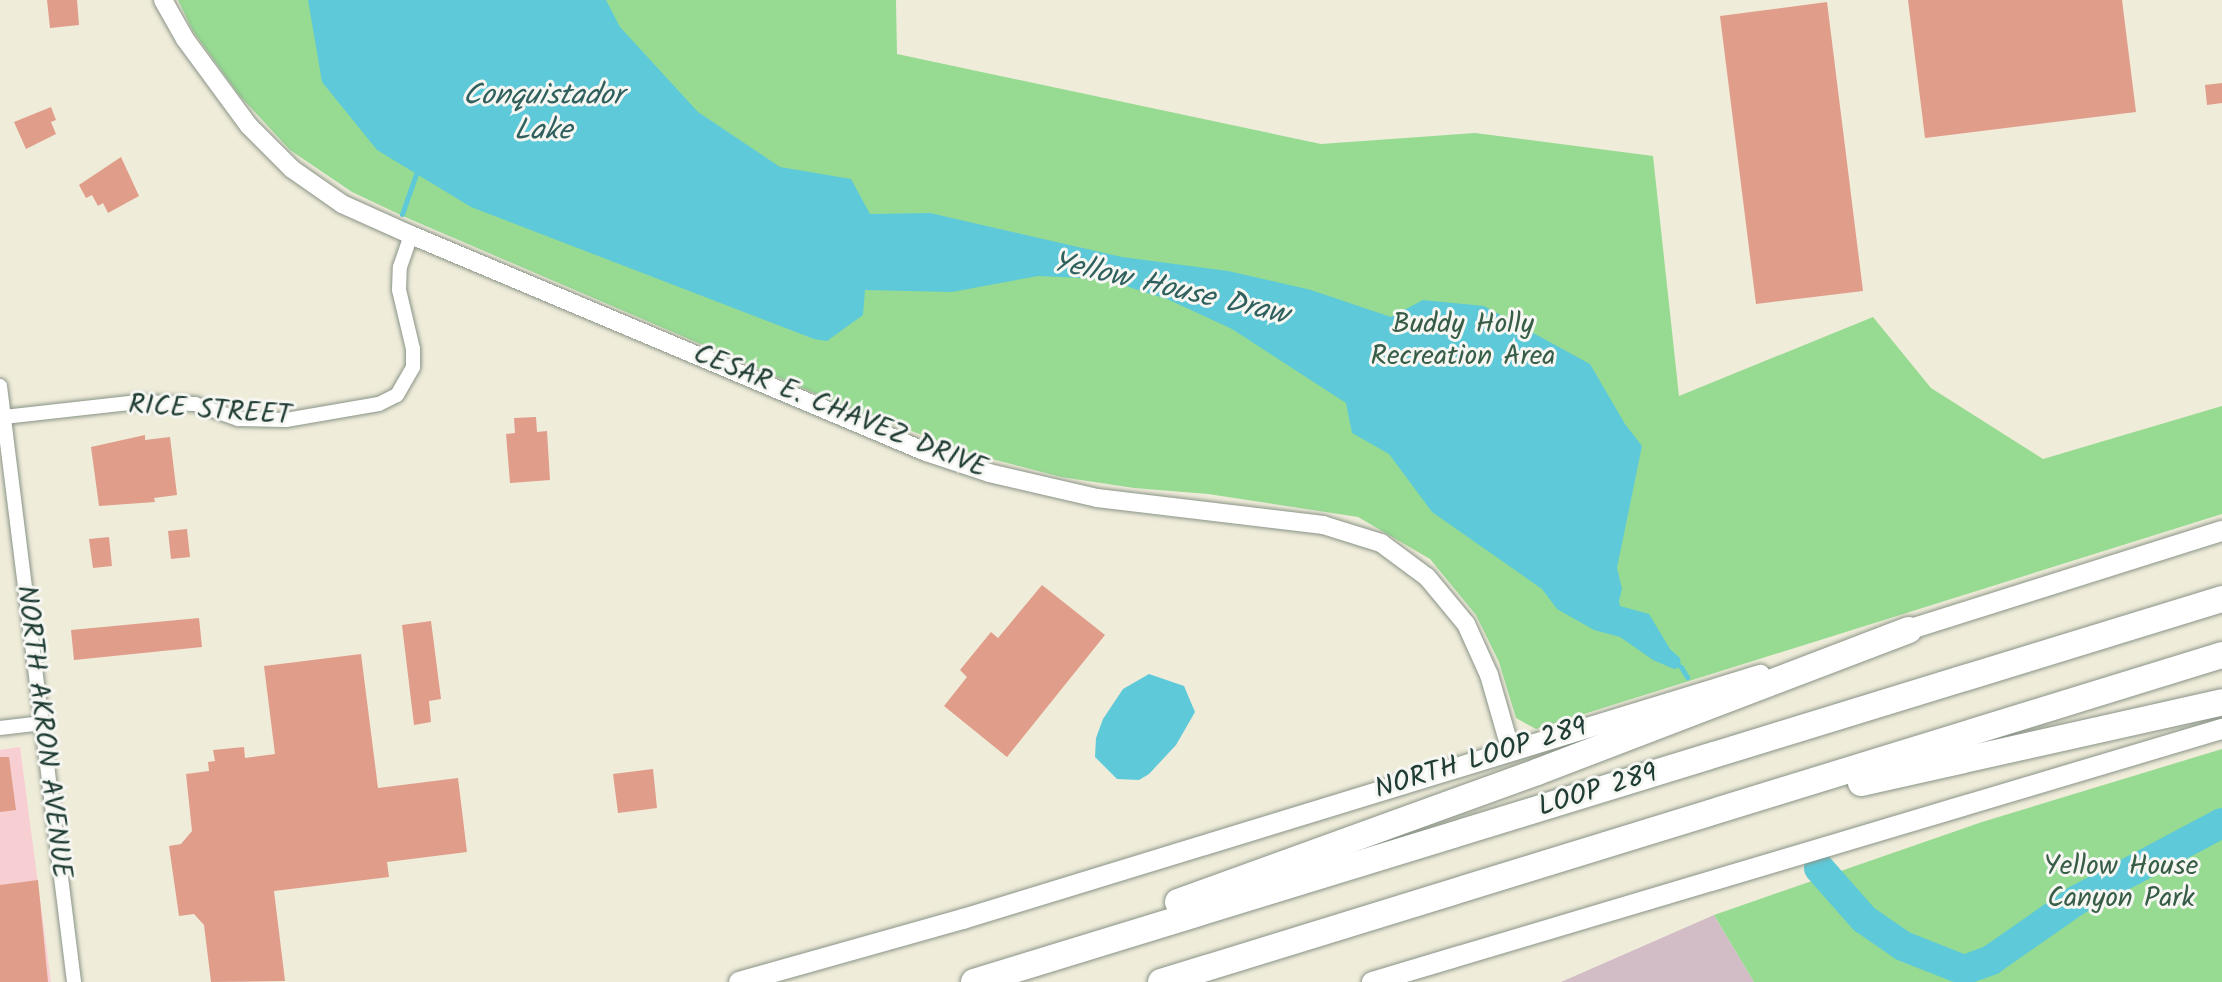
<!DOCTYPE html>
<style>
body{margin:0}
#map{position:relative;width:2222px;height:982px;overflow:hidden;background:#f0ecda;font-family:Kalam,sans-serif}
div>[style]{position:absolute}
.built>*{inset:0;background:#f7cfd2}
.industrial>*{inset:0;background:#d2bdc6}
.green>*{inset:0;background:#97db93}
.water>*{inset:0;background:#5ec9d8}
.stream>*{height:5px;margin:-2.5px;padding:0 2.5px;transform-origin:2.5px;border-radius:2.5px;background:#5ec9d8}
.river>*{height:30px;margin:-15px;padding:0 15px;transform-origin:15px;border-radius:15px;background:#5ec9d8}
.building>*{inset:0;background:#df9d8a}
.roads{filter:drop-shadow(0 0 2px #889487) drop-shadow(0 0 2px #889487)}
.minor>*{height:14px;margin:-7px;padding:0 7px;transform-origin:7px;border-radius:7px;background:#fff}
.tertiary>*{height:18px;margin:-9px;padding:0 9px;transform-origin:9px;border-radius:9px;background:#fff}
.secondary>*{height:20px;margin:-10px;padding:0 10px;transform-origin:10px;border-radius:10px;background:#fff}
.motorway>*{height:26px;margin:-13px;padding:0 13px;transform-origin:13px;border-radius:13px;background:#fff}
span{translate:-50% -50%;white-space:nowrap;text-align:center;line-height:1.15;-webkit-text-stroke:6px #f6f6f2;paint-order:stroke}
.park-label{font-size:28px;color:#375d47}
.street-label{font-size:28px;color:#1f3d34}
.water-label{font-size:30px;color:#2f605d;font-style:italic}
</style>
<div id="map">
<div class="built">
<i style="clip-path:polygon(20px 747px,51px 982px,0 982px,0 750px)"></i>
</div>
<div class="industrial">
<i style="clip-path:polygon(1714px 915px,1754px 982px,1561px 982px)"></i>
</div>
<div class="green">
<i style="clip-path:polygon(178px 0,896px 0,897px 54px,1321px 144px,1475px 133px,1653px 156px,1679px 396px,1873px 317px,1931px 388px,2043px 459px,2222px 406px,2222px 514px,1536px 729px,1516px 718px,1499px 662px,1476px 615px,1430px 559px,1358px 517px,1208px 494px,1134px 488px,1061px 477px,976px 455px,847px 407px,405px 217px,352px 192px,290px 150px,240px 96px,193px 31px)"></i>
<i style="clip-path:polygon(2222px 749px,2222px 982px,1754px 982px,1714px 915px,1982px 822px)"></i>
</div>
<div class="water">
<i style="clip-path:polygon(308px 0,606px 0,620px 27px,698px 112px,780px 167px,851px 179px,870px 214px,930px 213px,1122px 257px,1228px 271px,1311px 290px,1391px 317px,1423px 300px,1484px 306px,1590px 364px,1625px 424px,1642px 446px,1617px 568px,1622px 589px,1619px 601px,1620px 606px,1649px 614px,1670px 649px,1680px 658px,1681px 667px,1674px 669px,1653px 660px,1620px 637px,1594px 630px,1557px 609px,1542px 589px,1432px 512px,1389px 454px,1352px 433px,1346px 403px,1232px 329px,1167px 299px,1103px 279px,1038px 276px,952px 292px,865px 290px,863px 315px,827px 341px,814px 339px,471px 207px,377px 150px,322px 82px)"></i>
<i style="clip-path:polygon(1149px 674px,1184px 686px,1195px 712px,1176px 745px,1149px 774px,1139px 780px,1117px 779px,1095px 757px,1096px 738px,1103px 719px,1123px 689px)"></i>
</div>
<div class="stream">
<i style="left:402px;top:214px;width:42px;rotate:-70.7deg"></i>
<i style="left:1681px;top:667px;width:12px;rotate:59deg"></i>
</div>
<div class="river">
<i style="left:1819px;top:868px;width:68px;rotate:48.6deg"></i>
<i style="left:1864px;top:919px;width:47px;rotate:34.7deg"></i>
<i style="left:1903px;top:946px;width:66px;rotate:21.5deg"></i>
<i style="left:1964px;top:970px;width:29px;rotate:-20deg"></i>
<i style="left:1991px;top:960px;width:105px;rotate:-34.9deg"></i>
<i style="left:2077px;top:900px;width:164px;rotate:-28deg"></i>
</div>
<div class="building">
<i style="clip-path:polygon(47px 0,77px 0,79px 25px,50px 28px)"></i>
<i style="clip-path:polygon(1908px 0,2122px 0,2136px 112px,1925px 138px)"></i>
<i style="clip-path:polygon(1827px 2px,1863px 291px,1756px 304px,1720px 16px)"></i>
<i style="clip-path:polygon(2222px 83px,2222px 103px,2207px 105px,2205px 85px)"></i>
<i style="clip-path:polygon(51px 107px,56px 120px,51px 122px,56px 134px,26px 149px,14px 122px)"></i>
<i style="clip-path:polygon(121px 157px,139px 196px,108px 213px,103px 203px,98px 206px,92px 195px,86px 198px,79px 185px)"></i>
<i style="clip-path:polygon(536px 417px,537px 432px,547px 431px,550px 480px,510px 483px,506px 434px,515px 433px,514px 418px)"></i>
<i style="clip-path:polygon(145px 435px,145px 440px,170px 437px,177px 495px,154px 498px,155px 502px,99px 506px,91px 447px)"></i>
<i style="clip-path:polygon(187px 529px,190px 557px,171px 559px,168px 531px)"></i>
<i style="clip-path:polygon(109px 537px,112px 566px,93px 568px,89px 539px)"></i>
<i style="clip-path:polygon(1042px 585px,1105px 635px,1007px 757px,944px 706px,967px 677px,960px 670px,991px 632px,998px 638px)"></i>
<i style="clip-path:polygon(199px 618px,202px 647px,74px 660px,71px 630px)"></i>
<i style="clip-path:polygon(431px 621px,441px 699px,429px 701px,431px 722px,414px 725px,402px 625px)"></i>
<i style="clip-path:polygon(361px 654px,378px 788px,458px 778px,467px 852px,387px 862px,389px 877px,274px 891px,285px 981px,211px 982px,204px 925px,194px 914px,179px 916px,169px 846px,181px 844px,192px 831px,186px 774px,209px 771px,208px 762px,215px 761px,213px 750px,244px 747px,245px 758px,275px 754px,264px 666px)"></i>
<i style="clip-path:polygon(0 757px,9px 757px,16px 810px,0 812px)"></i>
<i style="clip-path:polygon(653px 769px,657px 808px,618px 813px,613px 774px)"></i>
<i style="clip-path:polygon(38px 880px,48px 982px,0 982px,0 885px)"></i>
</div>
<div class="roads">
<div class="minor">
<i style="left:0;top:386px;width:601px;rotate:82.92deg"></i>
<i style="left:4px;top:417px;width:135px;rotate:-6.4deg"></i>
<i style="left:138px;top:402px;width:57px;rotate:2deg"></i>
<i style="left:195px;top:404px;width:46px;rotate:19.2deg"></i>
<i style="left:238px;top:419px;width:48px;rotate:1.2deg"></i>
<i style="left:286px;top:420px;width:94px;rotate:-9.8deg"></i>
<i style="left:379px;top:404px;width:20px;rotate:-27deg"></i>
<i style="left:397px;top:395px;width:32px;rotate:-60deg"></i>
<i style="left:413px;top:367px;width:18px;rotate:-90deg"></i>
<i style="left:413px;top:349px;width:61px;rotate:-103.3deg"></i>
<i style="left:399px;top:290px;width:23px;rotate:-88deg"></i>
<i style="left:400px;top:267px;width:34px;rotate:-71deg"></i>
<i style="left:0;top:728px;width:43px;rotate:-6.6deg"></i>
</div>
<div class="tertiary">
<i style="left:163px;top:0;width:45px;rotate:60.6deg"></i>
<i style="left:185px;top:39px;width:108px;rotate:53.7deg"></i>
<i style="left:249px;top:126px;width:61px;rotate:45deg"></i>
<i style="left:292px;top:169px;width:61px;rotate:35deg"></i>
<i style="left:342px;top:204px;width:76px;rotate:24.2deg"></i>
<i style="left:411px;top:235px;width:559px;rotate:22.85deg"></i>
<i style="left:926px;top:452px;width:66px;rotate:18.4deg"></i>
<i style="left:989px;top:473px;width:111px;rotate:13deg"></i>
<i style="left:1097px;top:498px;width:228px;rotate:6.8deg"></i>
<i style="left:1323px;top:525px;width:61px;rotate:17.2deg"></i>
<i style="left:1381px;top:543px;width:57px;rotate:36.5deg"></i>
<i style="left:1427px;top:577px;width:61px;rotate:50.3deg"></i>
<i style="left:1466px;top:624px;width:56px;rotate:65.7deg"></i>
<i style="left:1489px;top:675px;width:79px;rotate:73.9deg"></i>
</div>
<div class="secondary">
<i style="left:1898px;top:633px;width:340px;rotate:-17.5deg"></i>
<i style="left:739px;top:982px;width:233px;rotate:-15.7deg"></i>
<i style="left:963px;top:919px;width:834px;rotate:-17.02deg"></i>
<i style="left:1372px;top:982px;width:887px;rotate:-16.58deg"></i>
</div>
<div class="motorway">
<i style="left:1861px;top:783px;width:370px;rotate:-12.6deg"></i>
<i style="left:1178px;top:902px;width:382px;rotate:-19.9deg"></i>
<i style="left:1537px;top:772px;width:398px;rotate:-20.9deg"></i>
<i style="left:974px;top:982px;width:1305px;rotate:-17.06deg"></i>
<i style="left:1161px;top:982px;width:1110px;rotate:-17.13deg"></i>
</div>
</div>
<div class="park-label">
<span style="left:1463px;top:341px">Buddy Holly<br>Recreation Area</span>
<span style="left:2121px;top:883px">Yellow House<br>Canyon Park</span>
</div>
<div class="street-label">
<span style="left:210px;top:411px;rotate:4deg">RICE STREET</span>
<span style="left:840px;top:412px;rotate:22deg">CESAR E. CHAVEZ DRIVE</span>
<span style="left:43px;top:732px;rotate:83deg">NORTH AKRON AVENUE</span>
<span style="left:1481px;top:759px;rotate:-17deg">NORTH LOOP 289</span>
<span style="left:1598px;top:791px;rotate:-17deg">LOOP 289</span>
</div>
<div class="water-label">
<span style="left:543px;top:113px">Conquistador<br>Lake</span>
<span style="left:1170px;top:289px;rotate:13deg">Yellow House Draw</span>
</div>
</div>
